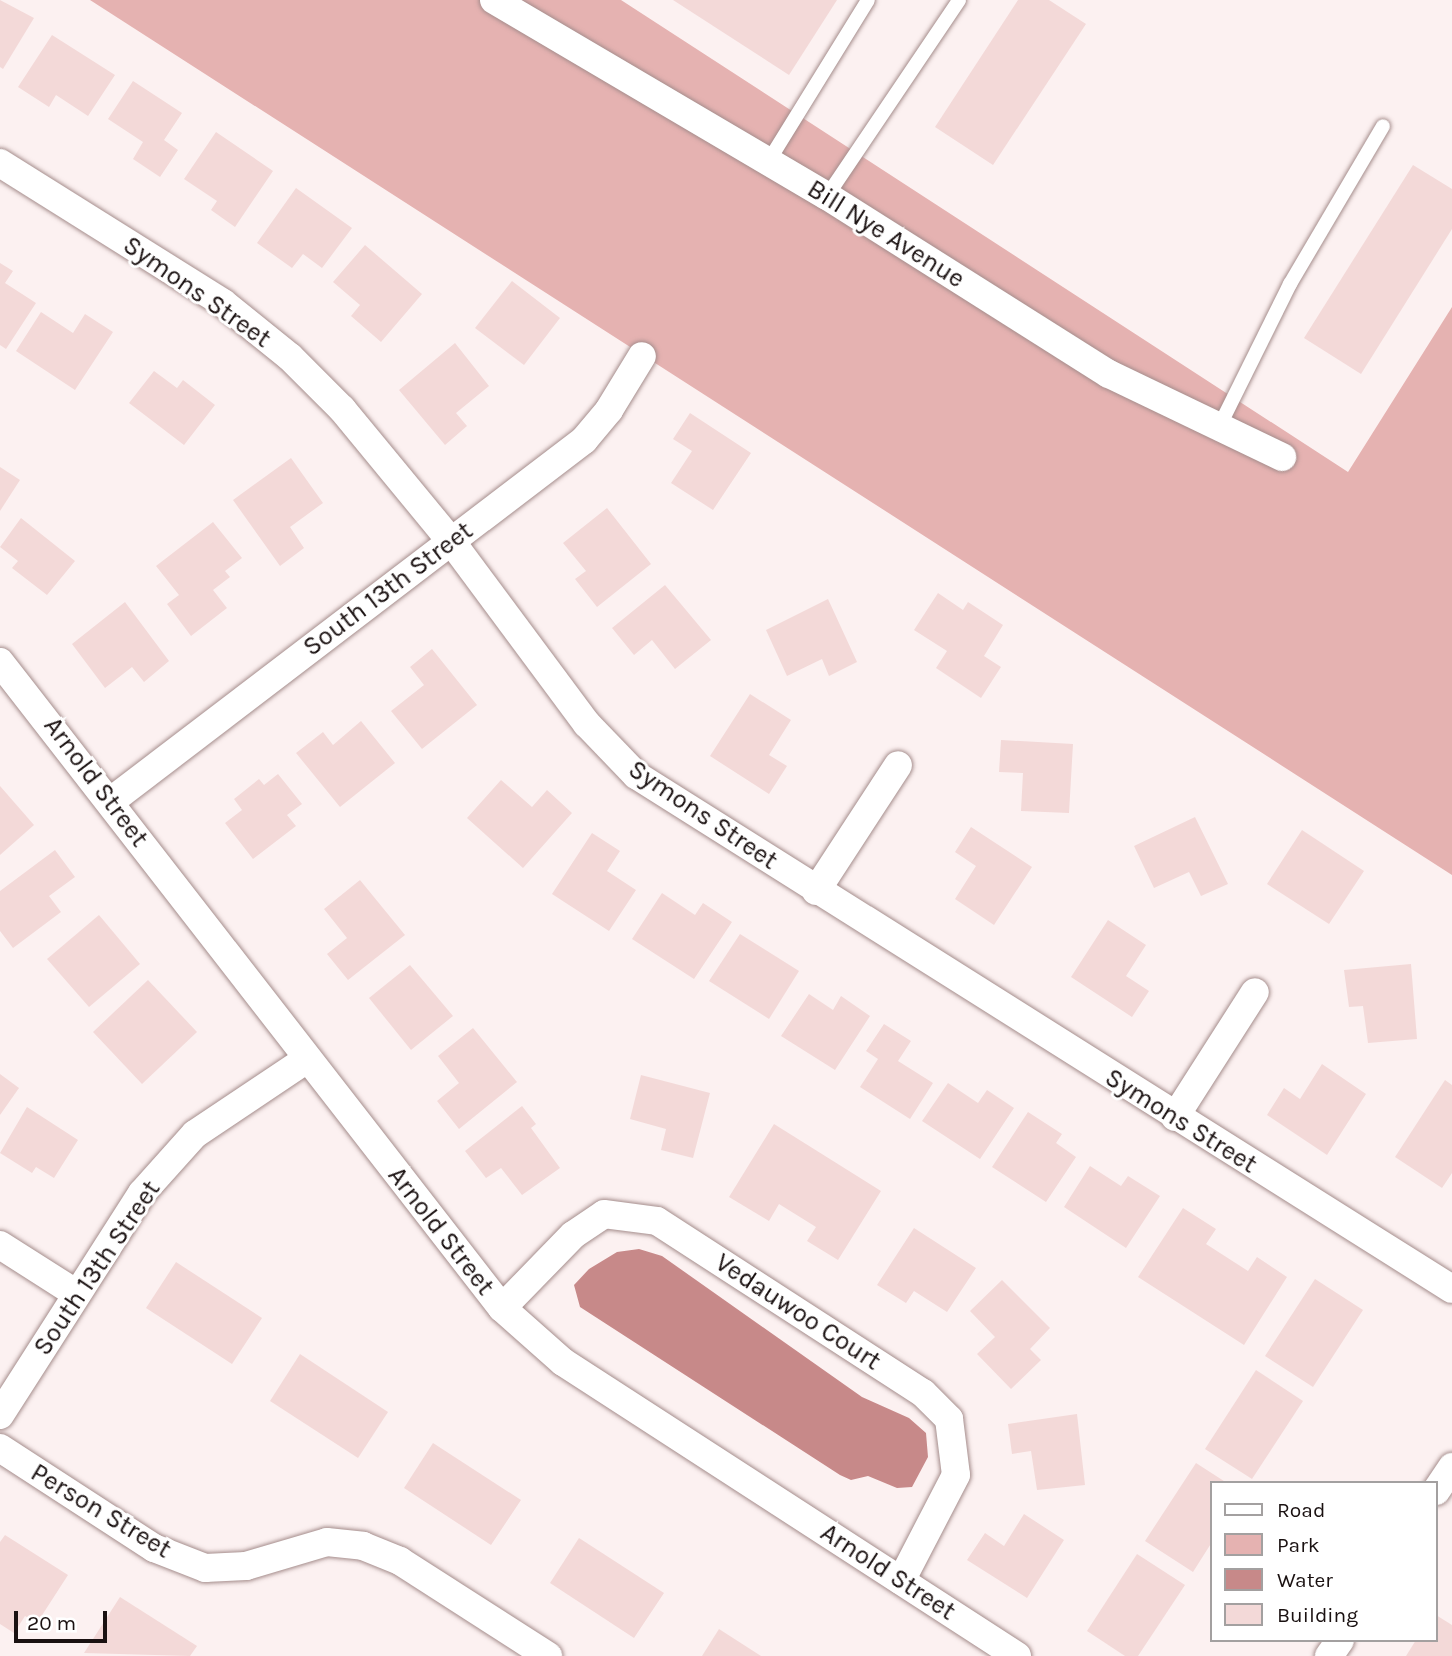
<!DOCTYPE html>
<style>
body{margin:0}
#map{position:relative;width:1452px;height:1656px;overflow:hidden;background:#fcf1f1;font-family:Karla,sans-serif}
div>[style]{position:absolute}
.green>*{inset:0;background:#e5b2b1}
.water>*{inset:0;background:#c78989}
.building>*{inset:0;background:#f3d9d8}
.roads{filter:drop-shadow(0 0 2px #a58d8c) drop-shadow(0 0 2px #a58d8c)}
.lane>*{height:14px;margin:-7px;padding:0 7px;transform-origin:7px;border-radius:7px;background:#fff}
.street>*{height:28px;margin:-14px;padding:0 14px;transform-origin:14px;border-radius:14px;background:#fff}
span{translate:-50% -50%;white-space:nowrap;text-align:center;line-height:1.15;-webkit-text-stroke:6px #fff;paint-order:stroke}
.street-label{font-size:26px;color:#1a1111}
.legend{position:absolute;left:1210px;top:1481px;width:228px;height:161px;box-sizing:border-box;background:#fff;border:2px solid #a3a0a0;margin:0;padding:9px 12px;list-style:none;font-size:21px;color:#1a1111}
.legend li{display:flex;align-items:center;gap:14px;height:35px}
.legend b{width:35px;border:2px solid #a3a0a0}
.scale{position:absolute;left:14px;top:1611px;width:93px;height:32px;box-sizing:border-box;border:4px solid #1a1111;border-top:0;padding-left:9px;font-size:21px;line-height:24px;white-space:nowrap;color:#1a1111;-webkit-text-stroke:5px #fff;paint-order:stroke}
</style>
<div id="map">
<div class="green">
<i style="clip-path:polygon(90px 0,621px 0,1348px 472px,1452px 307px,1452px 875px)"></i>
</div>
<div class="water">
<i style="clip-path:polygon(639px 1249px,662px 1256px,862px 1397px,909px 1418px,926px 1433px,928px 1457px,912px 1487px,897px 1488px,868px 1476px,851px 1480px,840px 1475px,580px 1307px,574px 1285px,589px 1269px,617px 1252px)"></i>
</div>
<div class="building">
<i style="clip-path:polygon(0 0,34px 18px,3px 69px,0 67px)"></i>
<i style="clip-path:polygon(673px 0,837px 0,789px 75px)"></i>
<i style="clip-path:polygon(1018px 0,1049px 0,1086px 24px,993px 165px,935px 127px)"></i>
<i style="clip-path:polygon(52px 35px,115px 75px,88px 116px,56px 95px,49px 107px,18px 87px)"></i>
<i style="clip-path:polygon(133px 81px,182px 113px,164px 140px,178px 150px,160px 177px,133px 159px,143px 142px,108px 119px)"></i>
<i style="clip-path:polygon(216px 132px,273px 171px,235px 227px,211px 210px,217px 201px,184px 179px)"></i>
<i style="clip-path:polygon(1413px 165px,1452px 189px,1452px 229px,1361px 374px,1304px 338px)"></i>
<i style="clip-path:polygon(296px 188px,352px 228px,322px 268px,303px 254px,292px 268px,257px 243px)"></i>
<i style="clip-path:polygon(365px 245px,422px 294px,381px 342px,351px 316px,360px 305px,333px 282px)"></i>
<i style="clip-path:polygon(0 263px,13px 271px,5px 283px,36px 303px,6px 349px,0 345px)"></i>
<i style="clip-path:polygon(512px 281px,560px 318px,524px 365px,475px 328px)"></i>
<i style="clip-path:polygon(41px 312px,73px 333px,85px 314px,113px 332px,75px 390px,16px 351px)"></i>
<i style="clip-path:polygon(455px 343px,489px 386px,456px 413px,467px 426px,445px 445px,399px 390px)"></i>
<i style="clip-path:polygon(154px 371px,177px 388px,183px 380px,215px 405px,184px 445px,129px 403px)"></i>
<i style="clip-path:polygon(690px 413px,751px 453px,713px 510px,671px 483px,692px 451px,673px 439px)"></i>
<i style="clip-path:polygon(291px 458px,323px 503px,290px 527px,304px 548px,280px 566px,233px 500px)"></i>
<i style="clip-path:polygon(0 467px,20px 480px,0 511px)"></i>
<i style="clip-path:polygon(607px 508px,651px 564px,597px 607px,575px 579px,586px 571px,563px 543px)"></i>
<i style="clip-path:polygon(21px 518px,75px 561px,47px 595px,12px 568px,18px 561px,0 547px)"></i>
<i style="clip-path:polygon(213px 522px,242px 558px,225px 571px,230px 577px,213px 590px,227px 608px,191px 636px,167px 604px,179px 595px,156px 566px)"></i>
<i style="clip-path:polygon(665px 585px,711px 640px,675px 669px,652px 640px,634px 655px,612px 628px)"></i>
<i style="clip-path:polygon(938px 593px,963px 610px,968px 602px,1003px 625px,984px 656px,1001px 667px,981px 698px,936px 668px,947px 651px,914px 630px)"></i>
<i style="clip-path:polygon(828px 599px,857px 662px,829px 676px,822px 659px,787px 676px,766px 630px)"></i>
<i style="clip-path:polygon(125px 602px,169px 661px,144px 682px,132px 667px,105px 688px,72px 644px)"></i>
<i style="clip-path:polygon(432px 649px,477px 705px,422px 749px,391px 711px,424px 685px,410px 667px)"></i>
<i style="clip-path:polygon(750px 694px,791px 720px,769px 755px,787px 766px,769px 794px,710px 756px)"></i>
<i style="clip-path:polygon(361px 721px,395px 763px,340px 807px,296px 753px,323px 732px,333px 745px)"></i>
<i style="clip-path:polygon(1001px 740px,1073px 744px,1069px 813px,1021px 811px,1023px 773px,999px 772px)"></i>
<i style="clip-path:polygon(278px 774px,302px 804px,287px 815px,296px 826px,253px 859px,225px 823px,242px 810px,234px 799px,259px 779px,264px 785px)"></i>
<i style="clip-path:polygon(501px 780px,532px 807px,547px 790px,572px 813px,523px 868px,467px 818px)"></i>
<i style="clip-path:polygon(0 786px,34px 825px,0 855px)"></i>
<i style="clip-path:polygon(1195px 817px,1228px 884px,1201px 896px,1189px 872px,1154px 888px,1134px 846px)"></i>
<i style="clip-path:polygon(971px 827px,1032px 867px,994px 925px,955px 899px,976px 866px,955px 852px)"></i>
<i style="clip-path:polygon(1302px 830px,1364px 871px,1329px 924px,1267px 884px)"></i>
<i style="clip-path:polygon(592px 833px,620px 851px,607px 871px,636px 890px,609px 931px,552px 894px)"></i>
<i style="clip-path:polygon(55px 850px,75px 877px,49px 896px,61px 912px,13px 948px,0 931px,0 891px)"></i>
<i style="clip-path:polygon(360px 880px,405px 935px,348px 980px,327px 954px,347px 938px,324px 909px)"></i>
<i style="clip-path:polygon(662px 893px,695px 915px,703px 903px,732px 922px,694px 979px,632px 939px)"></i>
<i style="clip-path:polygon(99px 915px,140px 964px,89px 1007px,47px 959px)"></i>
<i style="clip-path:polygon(1108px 920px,1146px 945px,1126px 976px,1149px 991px,1132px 1017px,1071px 977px)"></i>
<i style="clip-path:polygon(740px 934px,799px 971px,769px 1019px,709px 981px)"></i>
<i style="clip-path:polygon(1411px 964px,1417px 1039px,1368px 1043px,1363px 1006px,1349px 1007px,1344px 970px)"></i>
<i style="clip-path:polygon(410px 965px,453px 1016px,411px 1050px,369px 998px)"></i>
<i style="clip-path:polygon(148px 980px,197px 1032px,142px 1084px,93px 1032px)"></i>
<i style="clip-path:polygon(809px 994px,833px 1010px,841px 996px,870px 1016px,835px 1070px,781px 1036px)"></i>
<i style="clip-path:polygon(884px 1024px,911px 1041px,898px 1061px,933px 1083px,910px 1119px,860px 1087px,878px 1059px,866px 1051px)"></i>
<i style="clip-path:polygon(473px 1028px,517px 1082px,459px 1129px,437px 1101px,459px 1083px,438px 1056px)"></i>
<i style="clip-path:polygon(1322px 1064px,1366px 1094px,1327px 1155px,1267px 1115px,1284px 1088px,1300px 1099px)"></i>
<i style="clip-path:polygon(0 1074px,19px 1088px,0 1115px)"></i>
<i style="clip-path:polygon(641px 1075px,710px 1093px,693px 1158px,661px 1150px,666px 1129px,630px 1119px)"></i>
<i style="clip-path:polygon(1445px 1080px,1452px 1085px,1452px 1173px,1442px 1188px,1395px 1157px)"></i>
<i style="clip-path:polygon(948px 1083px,978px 1103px,987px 1090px,1014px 1108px,980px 1159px,922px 1121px)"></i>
<i style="clip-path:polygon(522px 1106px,536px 1124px,531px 1128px,560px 1168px,522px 1195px,501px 1168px,486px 1178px,465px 1151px)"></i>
<i style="clip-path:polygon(27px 1107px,78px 1140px,54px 1178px,36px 1167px,32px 1173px,0 1153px)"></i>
<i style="clip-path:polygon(1028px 1112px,1062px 1134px,1056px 1143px,1076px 1157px,1046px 1202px,992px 1167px)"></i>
<i style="clip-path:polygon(774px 1124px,881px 1191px,838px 1260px,807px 1241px,816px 1227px,779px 1204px,769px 1221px,729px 1197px)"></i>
<i style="clip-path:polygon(1090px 1166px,1121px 1186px,1128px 1176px,1160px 1196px,1126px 1248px,1064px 1207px)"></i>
<i style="clip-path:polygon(1183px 1208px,1216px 1229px,1206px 1244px,1248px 1271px,1257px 1257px,1287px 1277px,1244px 1345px,1138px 1277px)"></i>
<i style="clip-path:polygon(914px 1228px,976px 1268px,947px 1312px,914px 1291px,906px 1303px,877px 1285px)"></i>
<i style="clip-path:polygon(176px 1262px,262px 1318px,232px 1364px,146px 1308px)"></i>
<i style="clip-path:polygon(1315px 1279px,1363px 1310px,1313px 1387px,1265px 1356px)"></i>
<i style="clip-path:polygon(1002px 1280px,1050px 1328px,1030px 1349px,1041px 1360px,1011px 1389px,977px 1354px,995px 1337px,970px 1311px)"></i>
<i style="clip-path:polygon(300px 1354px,388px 1412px,358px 1458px,270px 1401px)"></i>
<i style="clip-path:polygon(1256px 1370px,1303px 1401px,1252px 1479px,1205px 1449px)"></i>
<i style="clip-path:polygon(1077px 1414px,1085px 1485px,1037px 1490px,1031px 1451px,1012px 1454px,1008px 1424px)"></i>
<i style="clip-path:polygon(433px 1443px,521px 1500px,491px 1545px,404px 1488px)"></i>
<i style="clip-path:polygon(1196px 1463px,1227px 1483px,1212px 1483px,1212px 1542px,1193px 1572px,1145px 1541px)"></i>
<i style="clip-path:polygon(1024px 1514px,1064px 1540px,1027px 1598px,967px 1560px,985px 1533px,1004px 1546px)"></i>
<i style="clip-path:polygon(5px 1535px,68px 1575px,37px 1623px,25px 1616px,14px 1633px,0 1624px,0 1542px)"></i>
<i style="clip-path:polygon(579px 1538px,664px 1593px,634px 1638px,550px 1583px)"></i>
<i style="clip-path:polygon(1137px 1554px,1185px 1585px,1138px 1656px,1125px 1656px,1087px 1631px)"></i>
<i style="clip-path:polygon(120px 1597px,197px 1646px,190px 1656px,84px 1653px)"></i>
<i style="clip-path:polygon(1436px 1615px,1452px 1625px,1452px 1656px,1406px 1656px,1416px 1640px,1436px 1640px)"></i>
<i style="clip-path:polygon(719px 1629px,761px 1656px,702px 1656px)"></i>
</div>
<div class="roads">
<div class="lane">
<i style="left:768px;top:162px;width:190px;rotate:-58.3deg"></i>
<i style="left:827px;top:196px;width:236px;rotate:-56deg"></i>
<i style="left:1219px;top:427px;width:160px;rotate:-63.6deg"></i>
<i style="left:1290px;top:284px;width:183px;rotate:-59.5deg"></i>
</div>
<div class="street">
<i style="left:494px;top:0;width:386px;rotate:30.5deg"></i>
<i style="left:827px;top:196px;width:333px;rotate:32.3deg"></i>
<i style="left:1109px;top:374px;width:192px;rotate:25.6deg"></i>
<i style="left:0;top:163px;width:263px;rotate:32.1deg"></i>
<i style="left:223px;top:303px;width:86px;rotate:38.9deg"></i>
<i style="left:290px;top:357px;width:74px;rotate:45deg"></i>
<i style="left:342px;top:409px;width:171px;rotate:50.5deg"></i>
<i style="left:451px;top:541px;width:228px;rotate:53.4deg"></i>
<i style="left:587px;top:724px;width:71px;rotate:46.1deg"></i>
<i style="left:636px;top:775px;width:964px;rotate:32.21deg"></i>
<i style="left:0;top:662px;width:818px;rotate:52.15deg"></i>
<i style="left:502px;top:1308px;width:81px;rotate:41.5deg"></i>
<i style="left:563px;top:1362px;width:541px;rotate:32.93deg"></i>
<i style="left:111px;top:801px;width:595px;rotate:-37.35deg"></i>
<i style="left:584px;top:440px;width:39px;rotate:-50deg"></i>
<i style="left:609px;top:410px;width:63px;rotate:-58.6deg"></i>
<i style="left:816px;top:891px;width:150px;rotate:-56.9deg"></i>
<i style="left:1175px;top:1117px;width:148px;rotate:-57.4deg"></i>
<i style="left:0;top:1245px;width:91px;rotate:32.5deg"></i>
<i style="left:502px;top:1308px;width:102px;rotate:-45.8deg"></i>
<i style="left:573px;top:1235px;width:37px;rotate:-34deg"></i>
<i style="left:604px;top:1214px;width:53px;rotate:7.5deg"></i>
<i style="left:657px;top:1221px;width:317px;rotate:32.9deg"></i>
<i style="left:923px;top:1393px;width:37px;rotate:45deg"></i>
<i style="left:949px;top:1419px;width:56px;rotate:82.9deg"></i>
<i style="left:956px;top:1475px;width:119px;rotate:117.4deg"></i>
<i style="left:0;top:1415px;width:264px;rotate:-57.4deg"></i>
<i style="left:142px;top:1193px;width:79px;rotate:-48.1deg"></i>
<i style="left:195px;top:1134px;width:135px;rotate:-33.8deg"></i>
<i style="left:0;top:1448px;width:184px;rotate:33deg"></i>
<i style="left:154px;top:1548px;width:55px;rotate:21.4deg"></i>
<i style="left:205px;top:1568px;width:41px;rotate:-2.8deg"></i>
<i style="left:246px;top:1566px;width:84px;rotate:-16.5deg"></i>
<i style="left:327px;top:1542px;width:36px;rotate:6deg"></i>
<i style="left:363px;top:1546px;width:40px;rotate:22deg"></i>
<i style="left:400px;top:1561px;width:176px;rotate:32.7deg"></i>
<i style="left:1436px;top:1491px;width:29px;rotate:-56deg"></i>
<i style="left:1329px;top:1656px;width:19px;rotate:-55deg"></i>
</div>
</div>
<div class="street-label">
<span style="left:886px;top:234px;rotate:32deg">Bill Nye Avenue</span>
<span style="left:197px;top:292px;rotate:35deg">Symons Street</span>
<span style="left:388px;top:589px;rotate:-37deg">South 13th Street</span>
<span style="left:96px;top:782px;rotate:53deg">Arnold Street</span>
<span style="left:703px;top:815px;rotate:34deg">Symons Street</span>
<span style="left:1181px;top:1121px;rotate:32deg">Symons Street</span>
<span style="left:441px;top:1231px;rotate:52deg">Arnold Street</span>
<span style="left:97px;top:1268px;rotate:-56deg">South 13th Street</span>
<span style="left:798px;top:1312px;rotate:33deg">Vedauwoo Court</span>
<span style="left:101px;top:1511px;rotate:31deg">Person Street</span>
<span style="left:888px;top:1572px;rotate:33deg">Arnold Street</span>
</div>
<ul class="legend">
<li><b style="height:9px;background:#fff"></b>Road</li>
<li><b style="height:19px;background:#e5b2b1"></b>Park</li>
<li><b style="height:19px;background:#c78989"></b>Water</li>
<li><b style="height:19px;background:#f3d9d8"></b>Building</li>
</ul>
<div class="scale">20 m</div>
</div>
